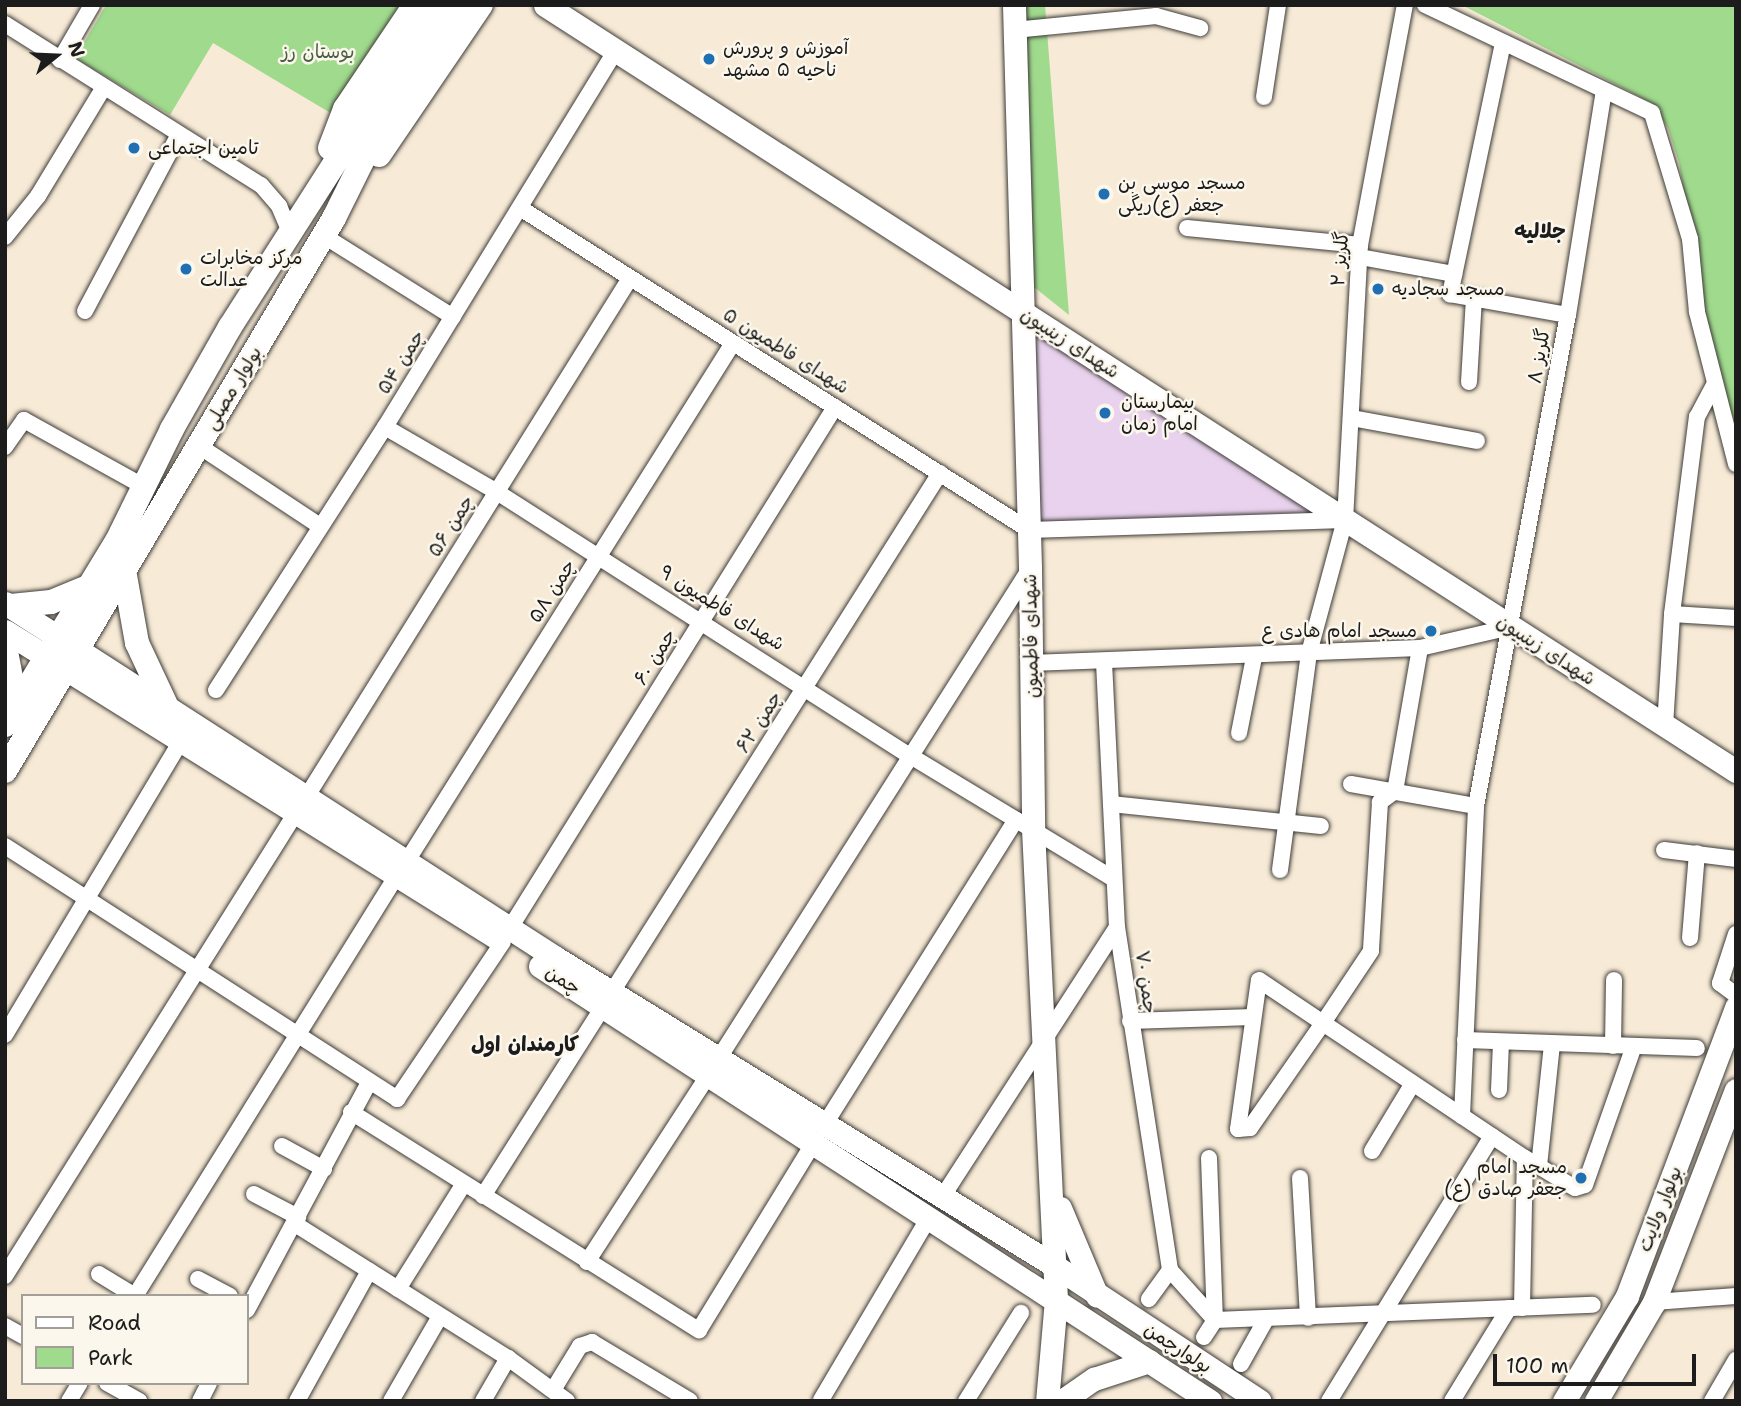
<!DOCTYPE html>
<meta charset="utf-8">
<style>
body{margin:0}
#map{position:relative;width:1741px;height:1406px;overflow:hidden;background:#f7ead6;font-family:"Shantell Sans","Playpen Sans Arabic",sans-serif}
div>[style]{position:absolute}
.built>*{inset:0;background:#e9d2ed}
.green>*{inset:0;background:#a0da8d}
.roads{filter:drop-shadow(0 0 2px #3d3b38) drop-shadow(0 0 2px #3d3b38)}
.street>*{height:16px;margin:-8px;padding:0 8px;transform-origin:8px;border-radius:8px;background:#fff}
.secondary>*{height:23px;margin:-11.5px;padding:0 11.5px;transform-origin:11.5px;border-radius:11.5px;background:#fff}
.primary>*{height:24px;margin:-12px;padding:0 12px;transform-origin:12px;border-radius:12px;background:#fff}
.dots>*{width:19px;height:19px;translate:-50% -50%;box-sizing:border-box;border:4px solid #fbf7ec;border-radius:50%}
span{translate:-50% -50%;white-space:nowrap;text-align:center;line-height:1.15;-webkit-text-stroke:5px #fbf7ec;paint-order:stroke}
.poi-label{font-size:19px;color:#1c1c1c}
.left{translate:0 -50%;text-align:left}
.right{translate:-100% -50%;text-align:right}
.park-label{font-size:19px;color:#4a5e44}
.street-label{font-size:19px;color:#1c1c1c}
.neighbourhood-label{font-size:21px;color:#1c1c1c;font-weight:700}
.frame{position:absolute;inset:0;border:7px solid #1c1c1c;pointer-events:none}
.legend{position:absolute;left:21px;top:1294px;width:228px;height:91px;box-sizing:border-box;background:#fbf7ec;border:2px solid #a29f99;margin:0;padding:9px 12px;list-style:none;font-size:21px;color:#1c1c1c}
.legend li{display:flex;align-items:center;gap:14px;height:35px}
.legend b{width:35px;border:2px solid #a29f99}
.north{position:absolute;left:21px;top:21px;width:70px;height:70px;-webkit-text-stroke:5px #fbf7ec;paint-order:stroke;rotate:72deg;font-size:19px;font-weight:700;line-height:28px;text-align:center;color:#1c1c1c}
.north::after{content:'';display:block;margin:auto;width:24px;height:32px;background:#1c1c1c;clip-path:polygon(50% 0,100% 100%,50% 72%,0 100%)}
.scale{position:absolute;left:1493px;top:1354px;width:203px;height:32px;box-sizing:border-box;border:4px solid #1c1c1c;border-top:0;padding-left:9px;font-size:21px;line-height:24px;white-space:nowrap;color:#1c1c1c;-webkit-text-stroke:5px #fbf7ec;paint-order:stroke}
</style>
<div id="map">
<div class="built">
<i style="clip-path:polygon(1022px 311px,1342px 514px,1034px 526px)"></i>
</div>
<div class="green">
<i style="clip-path:polygon(106px 5px,400px 5px,334px 115px,213px 43px,170px 115px,75px 58px)"></i>
<i style="clip-path:polygon(1022px 5px,1045px 5px,1069px 315px,1029px 283px)"></i>
<i style="clip-path:polygon(1462px 5px,1736px 5px,1736px 434px,1703px 303px,1679px 163px,1668px 128px,1652px 103px)"></i>
</div>
<div class="roads">
<div class="street">
<i style="left:1425px;top:5px;width:251px;rotate:25.4deg"></i>
<i style="left:1652px;top:113px;width:132px;rotate:73.2deg"></i>
<i style="left:1690px;top:239px;width:73px;rotate:84.5deg"></i>
<i style="left:1697px;top:312px;width:157px;rotate:75.6deg"></i>
<i style="left:5px;top:24px;width:302px;rotate:32.2deg"></i>
<i style="left:261px;top:185px;width:28px;rotate:49deg"></i>
<i style="left:279px;top:206px;width:28px;rotate:67deg"></i>
<i style="left:1014px;top:30px;width:143px;rotate:-5.6deg"></i>
<i style="left:1156px;top:16px;width:46px;rotate:15.3deg"></i>
<i style="left:1503px;top:43px;width:257px;rotate:101.9deg"></i>
<i style="left:1450px;top:294px;width:120px;rotate:10.1deg"></i>
<i style="left:60px;top:60px;width:64px;rotate:-59.8deg"></i>
<i style="left:1264px;top:97px;width:93px;rotate:-81.3deg"></i>
<i style="left:520px;top:208px;width:602px;rotate:32.32deg"></i>
<i style="left:1029px;top:530px;width:316px;rotate:-1.8deg"></i>
<i style="left:1187px;top:228px;width:174px;rotate:5.6deg"></i>
<i style="left:324px;top:236px;width:152px;rotate:32.1deg"></i>
<i style="left:5px;top:237px;width:53px;rotate:-51.2deg"></i>
<i style="left:38px;top:196px;width:127px;rotate:-58.8deg"></i>
<i style="left:1360px;top:257px;width:96px;rotate:10.3deg"></i>
<i style="left:85px;top:311px;width:200px;rotate:-62deg"></i>
<i style="left:1469px;top:382px;width:84px;rotate:-86.6deg"></i>
<i style="left:1352px;top:418px;width:127px;rotate:10.4deg"></i>
<i style="left:385px;top:427px;width:129px;rotate:30.1deg"></i>
<i style="left:497px;top:492px;width:489px;rotate:32.6deg"></i>
<i style="left:909px;top:755px;width:237px;rotate:31.2deg"></i>
<i style="left:199px;top:446px;width:145px;rotate:33.5deg"></i>
<i style="left:5px;top:447px;width:33px;rotate:-55deg"></i>
<i style="left:24px;top:420px;width:138px;rotate:29deg"></i>
<i style="left:1672px;top:614px;width:64px;rotate:3.6deg"></i>
<i style="left:1420px;top:648px;width:145px;rotate:99.9deg"></i>
<i style="left:1395px;top:791px;width:19px;rotate:144deg"></i>
<i style="left:1380px;top:802px;width:149px;rotate:93.5deg"></i>
<i style="left:1371px;top:951px;width:87px;rotate:123.7deg"></i>
<i style="left:1323px;top:1023px;width:128px;rotate:124.8deg"></i>
<i style="left:1250px;top:1128px;width:12px;rotate:175deg"></i>
<i style="left:1238px;top:1129px;width:150px;rotate:-82deg"></i>
<i style="left:1259px;top:980px;width:77px;rotate:33.9deg"></i>
<i style="left:1323px;top:1023px;width:243px;rotate:33.8deg"></i>
<i style="left:1525px;top:1158px;width:58px;rotate:31deg"></i>
<i style="left:1575px;top:1188px;width:10px;rotate:-17deg"></i>
<i style="left:1585px;top:1185px;width:147px;rotate:-70.6deg"></i>
<i style="left:1104px;top:662px;width:265px;rotate:87.2deg"></i>
<i style="left:1117px;top:927px;width:347px;rotate:81.2deg"></i>
<i style="left:1170px;top:1270px;width:36px;rotate:126deg"></i>
<i style="left:1031px;top:663px;width:389px;rotate:-2.2deg"></i>
<i style="left:1420px;top:648px;width:93px;rotate:-13deg"></i>
<i style="left:216px;top:690px;width:313px;rotate:-57.3deg"></i>
<i style="left:385px;top:427px;width:441px;rotate:-58.5deg"></i>
<i style="left:1665px;top:726px;width:112px;rotate:-86.4deg"></i>
<i style="left:1672px;top:614px;width:199px;rotate:-82.8deg"></i>
<i style="left:1697px;top:417px;width:36px;rotate:-62deg"></i>
<i style="left:1239px;top:733px;width:77px;rotate:-78.8deg"></i>
<i style="left:1351px;top:784px;width:127px;rotate:10deg"></i>
<i style="left:307px;top:796px;width:610px;rotate:-58.05deg"></i>
<i style="left:1111px;top:804px;width:211px;rotate:6deg"></i>
<i style="left:5px;top:846px;width:467px;rotate:32.8deg"></i>
<i style="left:397px;top:1099px;width:189px;rotate:-56deg"></i>
<i style="left:1664px;top:850px;width:73px;rotate:7.1deg"></i>
<i style="left:407px;top:861px;width:612px;rotate:-57.82deg"></i>
<i style="left:1280px;top:870px;width:219px;rotate:-82.4deg"></i>
<i style="left:1309px;top:653px;width:138px;rotate:-74.9deg"></i>
<i style="left:1345px;top:520px;width:275px;rotate:-86.9deg"></i>
<i style="left:1360px;top:245px;width:244px;rotate:-79.4deg"></i>
<i style="left:510px;top:928px;width:614px;rotate:-58.04deg"></i>
<i style="left:1736px;top:934px;width:52px;rotate:108.1deg"></i>
<i style="left:1720px;top:983px;width:20px;rotate:37deg"></i>
<i style="left:1690px;top:938px;width:85px;rotate:-85.3deg"></i>
<i style="left:612px;top:992px;width:614px;rotate:-57.71deg"></i>
<i style="left:1130px;top:1021px;width:123px;rotate:-1.9deg"></i>
<i style="left:5px;top:1035px;width:346px;rotate:-59.1deg"></i>
<i style="left:1465px;top:1040px;width:232px;rotate:2deg"></i>
<i style="left:1613px;top:1046px;width:66px;rotate:-89.1deg"></i>
<i style="left:719px;top:1058px;width:578px;rotate:-57.57deg"></i>
<i style="left:1499px;top:1090px;width:48px;rotate:-87.6deg"></i>
<i style="left:351px;top:1112px;width:411px;rotate:32.1deg"></i>
<i style="left:699px;top:1330px;width:220px;rotate:-58.5deg"></i>
<i style="left:1462px;top:1116px;width:310px;rotate:-87.4deg"></i>
<i style="left:1476px;top:806px;width:500px;rotate:-79.4deg"></i>
<i style="left:1568px;top:315px;width:227px;rotate:-80.9deg"></i>
<i style="left:825px;top:1124px;width:359px;rotate:-57.9deg"></i>
<i style="left:282px;top:1146px;width:48px;rotate:28.7deg"></i>
<i style="left:1372px;top:1151px;width:79px;rotate:-58.9deg"></i>
<i style="left:1209px;top:1158px;width:162px;rotate:87.9deg"></i>
<i style="left:1539px;top:1166px;width:123px;rotate:-83.9deg"></i>
<i style="left:1300px;top:1178px;width:140px;rotate:86.7deg"></i>
<i style="left:254px;top:1194px;width:50px;rotate:27.6deg"></i>
<i style="left:483px;top:1196px;width:224px;rotate:-57.6deg"></i>
<i style="left:943px;top:1196px;width:320px;rotate:-57.1deg"></i>
<i style="left:295px;top:1224px;width:252px;rotate:32.2deg"></i>
<i style="left:508px;top:1358px;width:73px;rotate:36.1deg"></i>
<i style="left:587px;top:1262px;width:224px;rotate:-57deg"></i>
<i style="left:1170px;top:1270px;width:67px;rotate:48deg"></i>
<i style="left:99px;top:1274px;width:42px;rotate:31.4deg"></i>
<i style="left:135px;top:1296px;width:496px;rotate:-58.1deg"></i>
<i style="left:5px;top:1276px;width:549px;rotate:-57.87deg"></i>
<i style="left:198px;top:1279px;width:36px;rotate:28deg"></i>
<i style="left:398px;top:1289px;width:123px;rotate:-58deg"></i>
<i style="left:1654px;top:1302px;width:82px;rotate:-4.2deg"></i>
<i style="left:1522px;top:1308px;width:150px;rotate:-88.9deg"></i>
<i style="left:247px;top:1310px;width:259px;rotate:-61.8deg"></i>
<i style="left:1215px;top:1320px;width:378px;rotate:-2.3deg"></i>
<i style="left:5px;top:1326px;width:21px;rotate:29deg"></i>
<i style="left:1204px;top:1337px;width:20px;rotate:-57deg"></i>
<i style="left:1241px;top:1364px;width:49px;rotate:-60.8deg"></i>
<i style="left:107px;top:1383px;width:37px;rotate:29deg"></i>
<i style="left:553px;top:1390px;width:52px;rotate:-58.5deg"></i>
<i style="left:580px;top:1346px;width:13px;rotate:-18deg"></i>
<i style="left:592px;top:1342px;width:114px;rotate:31deg"></i>
<i style="left:821px;top:1400px;width:214px;rotate:-59.4deg"></i>
<i style="left:69px;top:1401px;width:21px;rotate:-59deg"></i>
<i style="left:200px;top:1401px;width:20px;rotate:-63deg"></i>
<i style="left:297px;top:1401px;width:149px;rotate:-61deg"></i>
<i style="left:391px;top:1401px;width:98px;rotate:-60deg"></i>
<i style="left:483px;top:1401px;width:50px;rotate:-59.8deg"></i>
<i style="left:966px;top:1401px;width:104px;rotate:-58deg"></i>
<i style="left:1329px;top:1401px;width:311px;rotate:-58.4deg"></i>
<i style="left:1452px;top:1401px;width:109px;rotate:-58.5deg"></i>
<i style="left:1712px;top:1401px;width:48px;rotate:-59.7deg"></i>
</div>
<div class="secondary">
<i style="left:545px;top:5px;width:1416px;rotate:32.75deg"></i>
<i style="left:1014px;top:5px;width:563px;rotate:88.37deg"></i>
<i style="left:1030px;top:568px;width:261px;rotate:89.3deg"></i>
<i style="left:1033px;top:829px;width:471px;rotate:87.2deg"></i>
<i style="left:1056px;top:1299px;width:102px;rotate:95deg"></i>
<i style="left:5px;top:603px;width:655px;rotate:32.79deg"></i>
<i style="left:556px;top:958px;width:586px;rotate:31.68deg"></i>
<i style="left:1055px;top:1266px;width:245px;rotate:33.4deg"></i>
<i style="left:5px;top:631px;width:580px;rotate:31.96deg"></i>
<i style="left:540px;top:966px;width:799px;rotate:32.99deg"></i>
<i style="left:1060px;top:1208px;width:95px;rotate:67.2deg"></i>
<i style="left:1062px;top:1401px;width:39px;rotate:-35deg"></i>
<i style="left:1094px;top:1379px;width:58px;rotate:-18.1deg"></i>
<i style="left:1564px;top:1401px;width:122px;rotate:-59deg"></i>
<i style="left:1627px;top:1296px;width:309px;rotate:-69.3deg"></i>
<i style="left:1596px;top:1401px;width:115px;rotate:-59.6deg"></i>
<i style="left:1654px;top:1302px;width:227px;rotate:-68.9deg"></i>
</div>
<div class="primary">
<i style="left:330px;top:148px;width:42px;rotate:-69deg"></i>
<i style="left:345px;top:109px;width:125px;rotate:-56.1deg"></i>
<i style="left:379px;top:155px;width:181px;rotate:-55.8deg"></i>
<i style="left:124px;top:570px;width:74px;rotate:79.9deg"></i>
<i style="left:137px;top:643px;width:68px;rotate:64.9deg"></i>
<i style="left:11px;top:606px;width:40px;rotate:-5.7deg"></i>
<i style="left:51px;top:602px;width:42px;rotate:-22.3deg"></i>
<i style="left:5px;top:646px;width:48px;rotate:79.2deg"></i>
<i style="left:14px;top:693px;width:17px;rotate:103deg"></i>
<i style="left:5px;top:725px;width:215px;rotate:-58.7deg"></i>
<i style="left:117px;top:541px;width:125px;rotate:-63.8deg"></i>
<i style="left:172px;top:429px;width:117px;rotate:-60.4deg"></i>
<i style="left:230px;top:327px;width:382px;rotate:-57.4deg"></i>
<i style="left:5px;top:771px;width:643px;rotate:-59.25deg"></i>
<i style="left:334px;top:218px;width:122px;rotate:-63.6deg"></i>
<i style="left:388px;top:109px;width:125px;rotate:-56.1deg"></i>
</div>
</div>
<div class="dots">
<i style="left:709px;top:59px;background:#1f6fb2"></i>
<i style="left:134px;top:148px;background:#1f6fb2"></i>
<i style="left:1104px;top:194px;background:#1f6fb2"></i>
<i style="left:186px;top:269px;background:#1f6fb2"></i>
<i style="left:1378px;top:289px;background:#1f6fb2"></i>
<i style="left:1105px;top:413px;background:#1f6fb2"></i>
<i style="left:1431px;top:631px;background:#1f6fb2"></i>
<i style="left:1581px;top:1178px;background:#1f6fb2"></i>
</div>
<div class="poi-label">
<span class="left" style="left:723px;top:59px">آموزش و پرورش<br>ناحیه ۵ مشهد</span>
<span class="left" style="left:148px;top:148px">تامین اجتماعی</span>
<span class="left" style="left:1118px;top:194px">مسجد موسی بن<br>جعفر (ع)ریگی</span>
<span class="left" style="left:200px;top:269px">مرکز مخابرات<br>عدالت</span>
<span class="left" style="left:1392px;top:289px">مسجد سجادیه</span>
<span class="left" style="left:1121px;top:413px">بیمارستان<br>امام زمان</span>
<span class="right" style="left:1417px;top:631px">مسجد امام هادی ع</span>
<span class="right" style="left:1567px;top:1178px">مسجد امام<br>جعفر صادق (ع)</span>
</div>
<div class="park-label">
<span style="left:318px;top:52px">بوستان رز</span>
</div>
<div class="street-label">
<span style="left:1340px;top:259px;rotate:-85deg">گلریز ۲</span>
<span style="left:1070px;top:343px;rotate:33deg">شهدای زینبیون</span>
<span style="left:786px;top:351px;rotate:32deg">شهدای فاطمیون ۵</span>
<span style="left:1539px;top:356px;rotate:-80deg">گلریز ۸</span>
<span style="left:401px;top:362px;rotate:-58deg">چمن ۵۴</span>
<span style="left:233px;top:388px;rotate:-59deg">بولوار مصلی</span>
<span style="left:451px;top:526px;rotate:-58deg">چمن ۵۶</span>
<span style="left:552px;top:591px;rotate:-58deg">چمن ۵۸</span>
<span style="left:722px;top:608px;rotate:32deg">شهدای فاطمیون ۹</span>
<span style="left:1031px;top:636px;rotate:-91deg">شهدای فاطمیون</span>
<span style="left:1546px;top:650px;rotate:33deg">شهدای زینبیون</span>
<span style="left:655px;top:657px;rotate:-58deg">چمن ۶۰</span>
<span style="left:759px;top:722px;rotate:-58deg">چمن ۶۲</span>
<span style="left:563px;top:980px;rotate:33deg">چمن</span>
<span style="left:1146px;top:982px;rotate:82deg">چمن ۷۰</span>
<span style="left:1660px;top:1209px;rotate:-69deg">بولوار ولایت</span>
<span style="left:1178px;top:1348px;rotate:33deg">بولوارچمن</span>
</div>
<div class="neighbourhood-label">
<span style="left:1540px;top:231px">جلالیه</span>
<span style="left:525px;top:1044px">کارمندان اول</span>
</div>
<div class="frame"></div>
<ul class="legend">
<li><b style="height:9px;background:#fff"></b>Road</li>
<li><b style="height:19px;background:#a0da8d"></b>Park</li>
</ul>
<div class="north">N</div>
<div class="scale">100 m</div>
</div>
